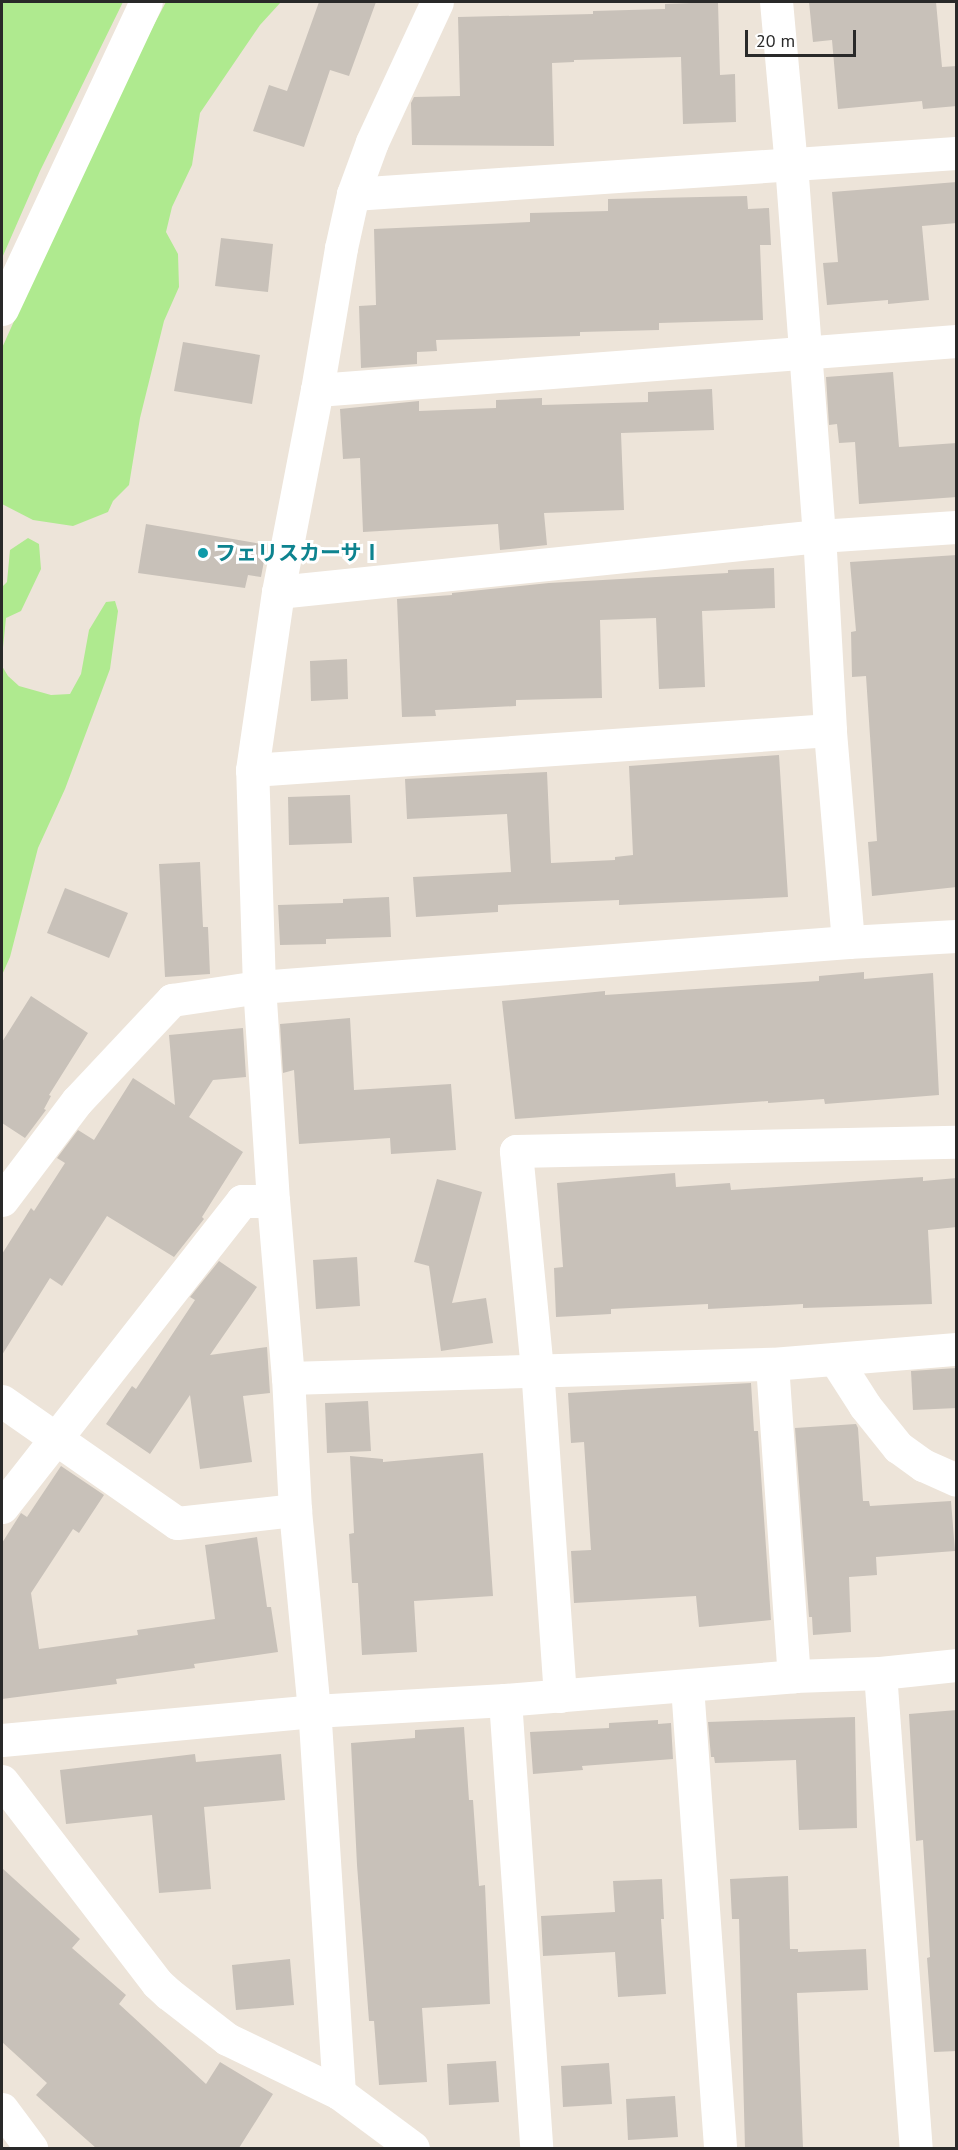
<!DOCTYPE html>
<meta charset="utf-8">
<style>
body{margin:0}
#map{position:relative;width:958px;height:2150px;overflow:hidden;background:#ede4d9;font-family:"PT Sans","Noto Sans JP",sans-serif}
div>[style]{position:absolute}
.green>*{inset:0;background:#afea8f}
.building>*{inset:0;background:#c8c1b9}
.street>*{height:33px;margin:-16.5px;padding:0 16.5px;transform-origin:16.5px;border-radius:16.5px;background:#fff}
.dots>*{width:16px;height:16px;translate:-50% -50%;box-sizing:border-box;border:3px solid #fff;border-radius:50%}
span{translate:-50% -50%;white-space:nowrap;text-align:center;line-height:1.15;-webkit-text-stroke:6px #fff;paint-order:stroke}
.culture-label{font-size:21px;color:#0d838f;font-weight:700}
.left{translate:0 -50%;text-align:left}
.frame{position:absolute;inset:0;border:3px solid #292929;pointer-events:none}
.scale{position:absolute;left:745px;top:30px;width:111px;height:27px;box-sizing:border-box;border:3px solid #292929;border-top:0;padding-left:8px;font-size:18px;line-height:21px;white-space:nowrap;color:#292929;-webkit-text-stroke:4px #fff;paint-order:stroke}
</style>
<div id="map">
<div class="green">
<i style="clip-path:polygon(2px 2px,123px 2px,40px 171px,2px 258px)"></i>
<i style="clip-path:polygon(166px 2px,281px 2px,260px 25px,200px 113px,192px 165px,172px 207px,166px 232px,178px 254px,179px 287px,164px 321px,140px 418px,129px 485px,113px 501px,108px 512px,73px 526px,33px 520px,2px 504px,2px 348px,108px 111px)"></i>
<i style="clip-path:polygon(28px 538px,39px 544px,41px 569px,21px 611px,6px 618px,2px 657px,2px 587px,7px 582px,10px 550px)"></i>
<i style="clip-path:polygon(115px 601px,118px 611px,110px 669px,65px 789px,38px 848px,10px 957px,2px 975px,2px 666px,8px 676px,19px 686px,51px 695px,70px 694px,81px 674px,89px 630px,106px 602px)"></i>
</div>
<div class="building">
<i style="clip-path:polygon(319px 2px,376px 2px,349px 76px,330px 70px,304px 147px,253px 131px,269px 85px,287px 91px)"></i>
<i style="clip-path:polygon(718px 2px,720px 75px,735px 74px,736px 122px,683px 124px,681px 57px,574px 60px,574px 62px,552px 63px,554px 146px,412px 145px,411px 103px,414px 97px,460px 96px,458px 17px,593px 14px,593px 11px,665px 9px,665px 4px)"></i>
<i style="clip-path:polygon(809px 2px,936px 2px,942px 67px,957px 66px,957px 106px,923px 109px,922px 101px,838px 109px,832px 40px,813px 42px)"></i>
<i style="clip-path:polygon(957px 182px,957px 223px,922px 226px,929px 300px,888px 304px,888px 300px,827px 305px,823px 263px,838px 262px,832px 192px)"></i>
<i style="clip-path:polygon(747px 196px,748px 209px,769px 208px,771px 245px,760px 245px,763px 320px,659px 323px,659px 330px,580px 332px,580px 336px,436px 340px,437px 351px,417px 352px,417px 364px,361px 368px,359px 306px,376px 305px,374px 229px,530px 222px,530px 213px,608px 211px,608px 199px)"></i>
<i style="clip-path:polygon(221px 238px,273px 244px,268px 292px,215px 286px)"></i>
<i style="clip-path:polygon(183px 342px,260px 355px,252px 404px,174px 391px)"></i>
<i style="clip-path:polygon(893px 372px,899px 447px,957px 443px,957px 497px,859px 504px,855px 442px,839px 443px,837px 424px,829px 425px,826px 377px)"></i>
<i style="clip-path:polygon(712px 389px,714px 430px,621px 433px,624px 510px,544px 513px,547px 545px,500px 550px,498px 524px,363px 532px,360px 458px,343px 459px,340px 409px,419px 401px,419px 411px,496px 408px,496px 400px,542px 398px,542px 405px,648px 402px,648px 392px)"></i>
<i style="clip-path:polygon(146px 524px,267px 545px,261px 577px,248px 575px,245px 588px,138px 573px)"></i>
<i style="clip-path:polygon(957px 555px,957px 887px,872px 896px,868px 842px,877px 841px,866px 676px,852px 677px,851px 632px,856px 631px,850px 562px)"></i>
<i style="clip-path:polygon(774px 568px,775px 608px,702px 611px,705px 687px,659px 689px,656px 618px,600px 620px,602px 698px,516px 700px,516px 706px,435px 710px,436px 716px,402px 717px,397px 599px,452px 595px,452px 593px,549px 583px,728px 573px,728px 570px)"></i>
<i style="clip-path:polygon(347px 659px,348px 699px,311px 701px,310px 661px)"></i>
<i style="clip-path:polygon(779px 755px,788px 897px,619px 905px,619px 900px,498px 905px,498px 912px,416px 917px,413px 877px,511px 872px,507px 814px,407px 819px,405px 779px,547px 772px,551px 863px,615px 860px,615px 857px,633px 855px,629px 766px)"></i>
<i style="clip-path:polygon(350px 795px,352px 843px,289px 845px,288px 797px)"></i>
<i style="clip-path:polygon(200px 862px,203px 927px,208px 927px,210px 974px,165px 977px,159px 864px)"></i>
<i style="clip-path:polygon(65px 888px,128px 913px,109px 958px,47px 933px)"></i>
<i style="clip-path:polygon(389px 897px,391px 937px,326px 939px,326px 944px,280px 945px,278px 905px,343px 903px,343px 899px)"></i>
<i style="clip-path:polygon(864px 972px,864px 979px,933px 973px,939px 1095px,825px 1104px,824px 1099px,768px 1103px,768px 1101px,515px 1119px,502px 1001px,605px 991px,605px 995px,819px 981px,819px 976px)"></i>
<i style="clip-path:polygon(31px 996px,88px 1033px,49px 1095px,51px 1096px,44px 1109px,46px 1110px,25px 1138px,2px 1123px,2px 1042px)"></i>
<i style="clip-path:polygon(350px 1018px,354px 1090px,451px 1084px,456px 1150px,391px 1154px,390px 1138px,299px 1144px,294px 1070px,283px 1073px,280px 1024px)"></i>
<i style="clip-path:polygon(243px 1028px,246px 1077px,213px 1080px,189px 1117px,243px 1152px,202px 1217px,204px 1219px,174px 1257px,107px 1216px,62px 1286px,50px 1278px,2px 1355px,2px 1254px,31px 1208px,34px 1211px,65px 1163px,57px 1158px,78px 1130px,94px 1140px,133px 1078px,175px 1105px,169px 1035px)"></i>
<i style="clip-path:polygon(675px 1173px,676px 1187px,730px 1183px,731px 1190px,923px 1177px,923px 1181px,957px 1178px,957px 1227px,928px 1230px,932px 1304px,803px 1308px,803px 1304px,708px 1309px,708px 1304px,611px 1309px,611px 1314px,556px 1317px,554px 1268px,563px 1267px,557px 1183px)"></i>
<i style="clip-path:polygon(437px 1179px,482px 1192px,452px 1303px,486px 1298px,493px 1343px,441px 1351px,429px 1266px,414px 1262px)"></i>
<i style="clip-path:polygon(357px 1257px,360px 1306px,316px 1309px,313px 1260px)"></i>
<i style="clip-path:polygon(219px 1261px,257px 1287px,210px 1355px,267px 1347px,270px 1393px,243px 1396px,252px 1462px,200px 1469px,190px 1395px,150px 1454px,106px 1424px,132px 1386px,136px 1389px,195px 1300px,190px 1297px)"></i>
<i style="clip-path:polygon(957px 1368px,957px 1408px,913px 1410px,911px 1371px)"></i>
<i style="clip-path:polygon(751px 1383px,754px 1431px,758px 1431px,771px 1620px,699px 1627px,696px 1596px,574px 1603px,571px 1551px,591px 1550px,584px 1442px,571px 1443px,568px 1393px)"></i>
<i style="clip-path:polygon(368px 1401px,371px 1451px,327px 1453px,325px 1403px)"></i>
<i style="clip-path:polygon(856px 1424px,858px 1428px,863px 1501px,869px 1501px,870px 1506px,951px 1501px,955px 1551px,876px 1557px,877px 1575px,849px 1577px,851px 1632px,813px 1635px,812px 1617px,809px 1617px,795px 1428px)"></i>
<i style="clip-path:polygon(483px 1453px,493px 1596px,414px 1601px,417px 1652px,362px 1655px,358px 1583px,352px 1583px,349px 1534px,354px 1533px,350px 1456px,383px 1459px,383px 1462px)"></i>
<i style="clip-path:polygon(61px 1466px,104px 1495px,79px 1533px,73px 1529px,31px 1593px,39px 1649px,138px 1635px,137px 1630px,215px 1619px,205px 1545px,257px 1537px,267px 1607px,271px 1607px,278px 1652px,194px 1664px,195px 1668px,116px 1679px,117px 1684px,2px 1699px,2px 1543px,21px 1513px,27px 1517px)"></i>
<i style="clip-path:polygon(957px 1710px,957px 2051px,934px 2052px,927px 1958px,930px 1957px,923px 1840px,916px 1841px,909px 1714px)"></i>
<i style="clip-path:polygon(855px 1717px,857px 1828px,799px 1830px,796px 1760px,715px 1763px,714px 1757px,711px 1757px,708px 1722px)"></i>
<i style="clip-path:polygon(658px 1720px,658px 1724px,671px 1723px,673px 1759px,582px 1766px,583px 1770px,533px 1774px,530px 1732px,609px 1728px,609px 1723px)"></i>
<i style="clip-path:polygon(464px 1727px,469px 1800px,473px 1800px,479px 1886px,485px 1885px,490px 2004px,422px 2008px,427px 2082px,379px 2085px,374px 2021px,369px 2021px,357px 1865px,351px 1743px,415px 1738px,415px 1730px)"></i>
<i style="clip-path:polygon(195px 1754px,196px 1762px,281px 1754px,285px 1800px,204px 1807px,211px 1889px,159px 1893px,152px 1815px,66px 1824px,60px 1770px)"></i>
<i style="clip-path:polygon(2px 1868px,80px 1939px,72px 1948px,126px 1995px,119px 2004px,206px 2084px,220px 2062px,273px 2094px,239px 2148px,96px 2148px,36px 2095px,47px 2083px,2px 2042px)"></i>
<i style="clip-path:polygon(788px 1876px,790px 1949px,798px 1949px,798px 1952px,866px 1949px,868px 1990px,797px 1993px,803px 2148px,745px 2148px,739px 1919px,732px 1919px,730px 1879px)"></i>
<i style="clip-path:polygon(662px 1879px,664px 1919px,661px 1919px,666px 1994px,618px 1997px,615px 1952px,543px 1956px,541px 1916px,615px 1912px,613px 1881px)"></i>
<i style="clip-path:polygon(290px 1959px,294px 2005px,236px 2010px,232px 1965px)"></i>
<i style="clip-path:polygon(496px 2061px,499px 2102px,449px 2105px,447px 2064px)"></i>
<i style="clip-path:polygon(609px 2063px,612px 2104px,563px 2107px,561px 2066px)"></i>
<i style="clip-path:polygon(675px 2096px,678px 2137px,628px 2140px,626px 2099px)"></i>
</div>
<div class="street">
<i style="left:353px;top:194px;width:604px;rotate:-3.89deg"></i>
<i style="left:2px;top:309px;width:339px;rotate:-64.9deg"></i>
<i style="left:317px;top:390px;width:641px;rotate:-4.38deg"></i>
<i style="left:278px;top:592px;width:544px;rotate:-5.91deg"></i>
<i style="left:819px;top:536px;width:137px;rotate:-3.8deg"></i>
<i style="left:252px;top:770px;width:579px;rotate:-3.96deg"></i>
<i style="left:848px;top:942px;width:108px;rotate:-3.2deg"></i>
<i style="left:2px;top:1200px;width:124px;rotate:-52.9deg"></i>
<i style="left:77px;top:1101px;width:139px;rotate:-46.8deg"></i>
<i style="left:172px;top:1000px;width:88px;rotate:-8.5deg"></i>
<i style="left:259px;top:987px;width:591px;rotate:-4.37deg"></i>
<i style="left:848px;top:942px;width:213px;rotate:-94.9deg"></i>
<i style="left:830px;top:730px;width:194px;rotate:-93.2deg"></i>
<i style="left:819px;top:536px;width:371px;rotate:-94.3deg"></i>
<i style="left:791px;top:166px;width:165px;rotate:-95.2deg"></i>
<i style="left:835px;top:1359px;width:56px;rotate:57.4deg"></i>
<i style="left:865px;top:1406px;width:53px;rotate:51.2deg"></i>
<i style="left:898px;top:1447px;width:31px;rotate:36deg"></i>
<i style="left:923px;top:1465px;width:36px;rotate:24deg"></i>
<i style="left:772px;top:1364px;width:313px;rotate:86deg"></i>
<i style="left:288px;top:1378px;width:484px;rotate:-1.7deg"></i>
<i style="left:772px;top:1364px;width:185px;rotate:-4.7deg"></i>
<i style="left:2px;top:1401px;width:213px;rotate:34.9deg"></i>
<i style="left:177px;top:1523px;width:119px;rotate:-6.3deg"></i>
<i style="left:2px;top:1507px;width:389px;rotate:-51.9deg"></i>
<i style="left:242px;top:1201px;width:31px"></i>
<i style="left:880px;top:1673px;width:476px;rotate:85.7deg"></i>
<i style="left:687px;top:1686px;width:463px;rotate:85.9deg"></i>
<i style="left:560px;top:1696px;width:327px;rotate:-94deg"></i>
<i style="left:537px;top:1370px;width:220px;rotate:-95.5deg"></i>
<i style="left:516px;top:1151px;width:440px;rotate:-1.2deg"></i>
<i style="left:505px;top:1700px;width:449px;rotate:86deg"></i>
<i style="left:2px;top:1740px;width:313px;rotate:-5.3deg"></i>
<i style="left:314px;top:1711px;width:191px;rotate:-3.3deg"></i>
<i style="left:505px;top:1700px;width:290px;rotate:-4.7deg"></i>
<i style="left:794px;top:1676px;width:86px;rotate:-2deg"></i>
<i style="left:880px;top:1673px;width:76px;rotate:-6deg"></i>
<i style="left:2px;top:1781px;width:255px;rotate:52.5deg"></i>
<i style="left:157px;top:1983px;width:16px;rotate:43deg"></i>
<i style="left:169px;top:1994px;width:73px;rotate:37.8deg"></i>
<i style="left:227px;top:2039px;width:124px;rotate:25.7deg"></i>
<i style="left:339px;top:2093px;width:92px;rotate:36.6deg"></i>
<i style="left:339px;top:2093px;width:383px;rotate:-93.7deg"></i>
<i style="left:314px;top:1711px;width:202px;rotate:-95.4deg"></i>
<i style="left:295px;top:1510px;width:132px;rotate:-93deg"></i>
<i style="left:288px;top:1378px;width:178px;rotate:-94.8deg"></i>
<i style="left:273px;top:1201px;width:214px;rotate:-93.7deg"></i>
<i style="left:259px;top:987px;width:217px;rotate:-91.8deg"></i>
<i style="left:252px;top:770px;width:180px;rotate:-81.7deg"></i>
<i style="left:278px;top:592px;width:206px;rotate:-79.1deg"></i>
<i style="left:317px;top:390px;width:144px;rotate:-80.4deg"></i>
<i style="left:341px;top:248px;width:55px;rotate:-77.5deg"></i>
<i style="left:353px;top:194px;width:55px;rotate:-69.9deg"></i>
<i style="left:372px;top:142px;width:154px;rotate:-65.1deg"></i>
<i style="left:2px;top:2109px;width:49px;rotate:53.4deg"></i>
</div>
<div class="dots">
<i style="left:203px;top:553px;background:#0f9aa8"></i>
</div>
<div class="culture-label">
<span class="left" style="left:215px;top:553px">フェリスカーサⅠ</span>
</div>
<div class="frame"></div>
<div class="scale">20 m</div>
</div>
